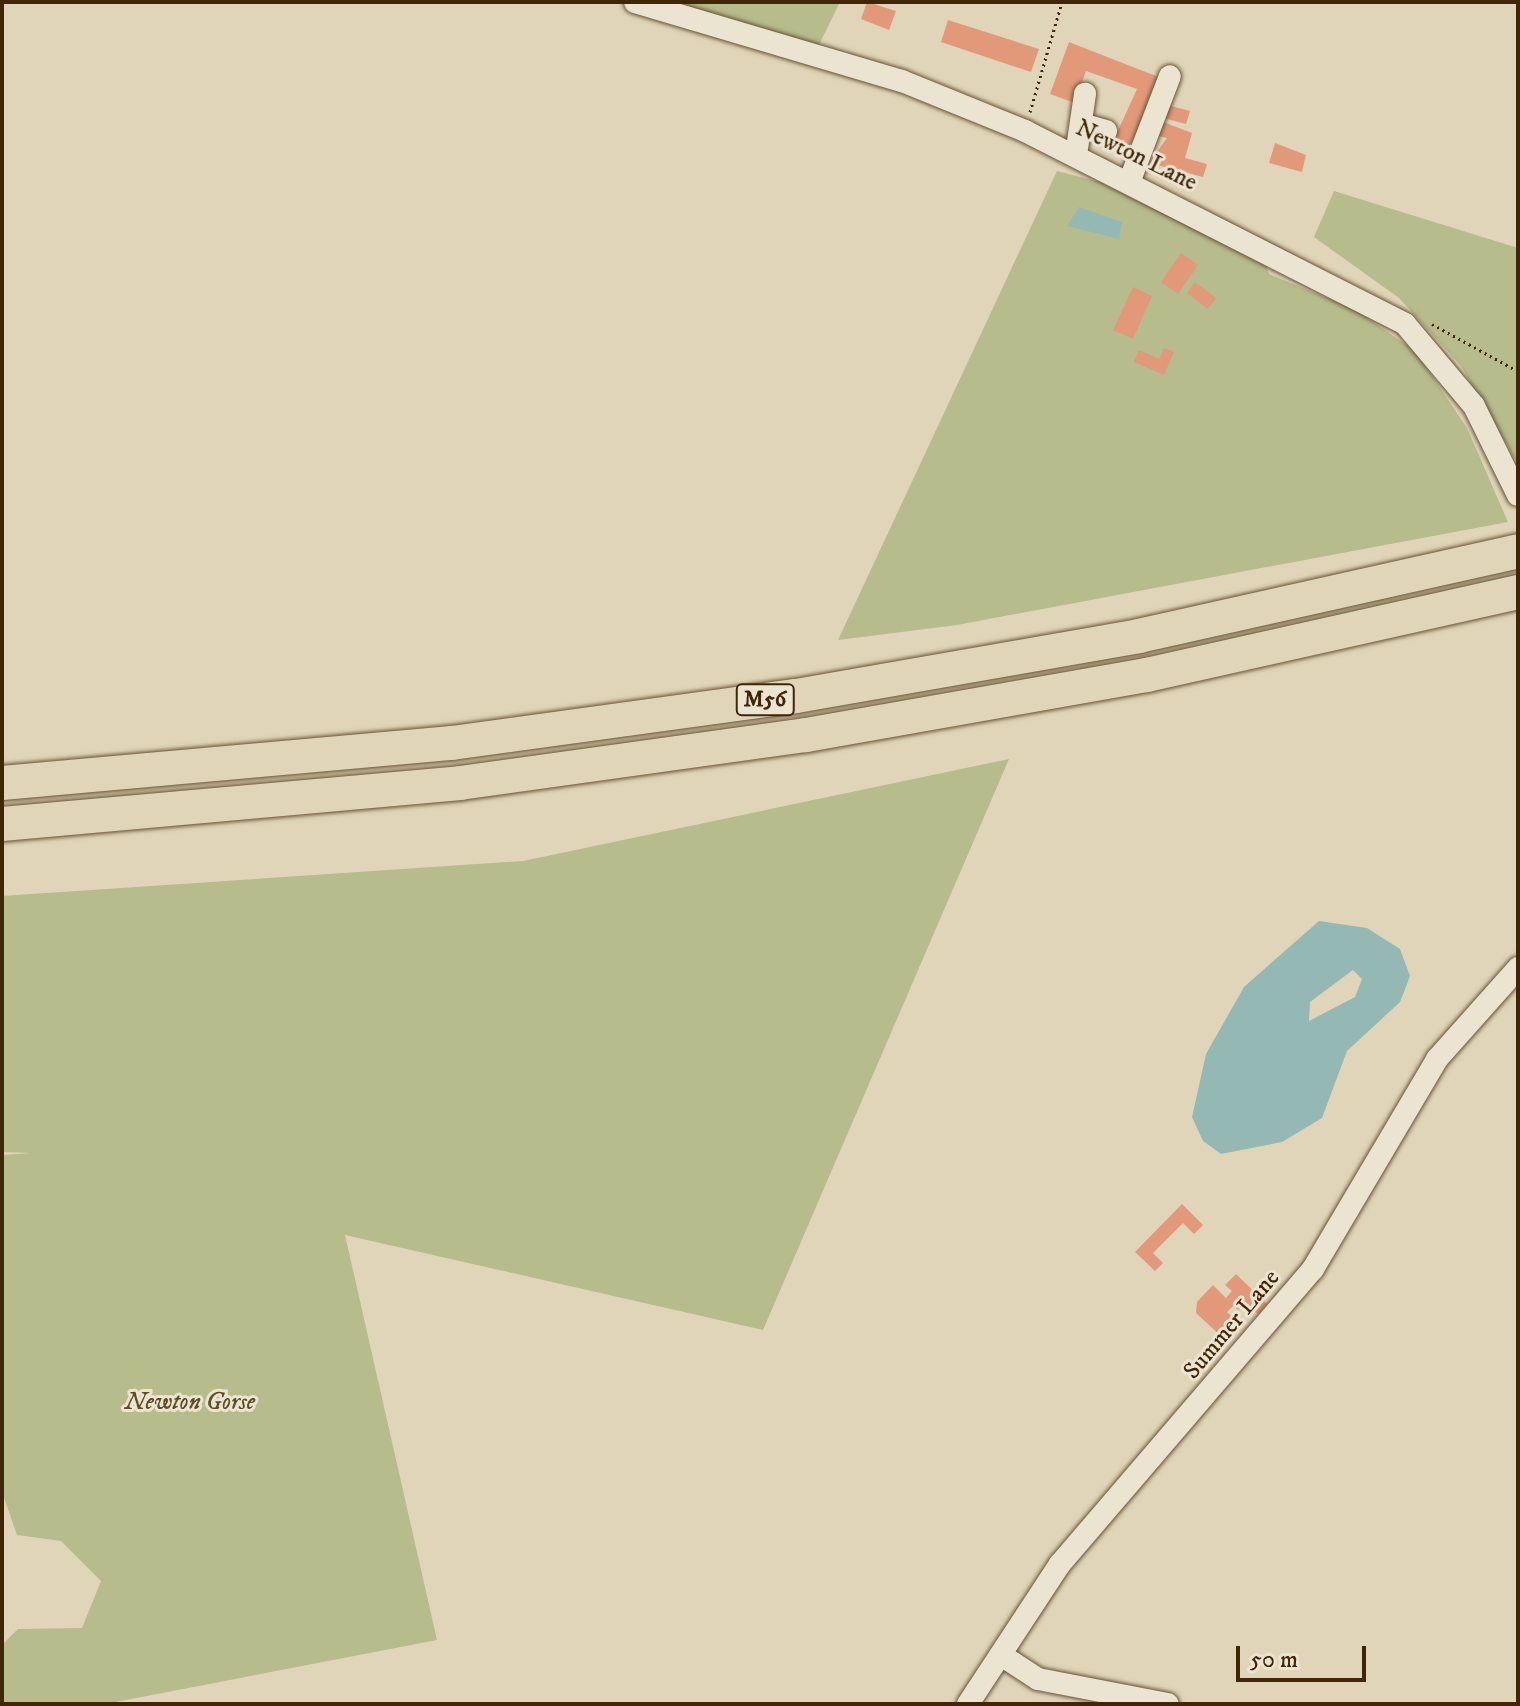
<!DOCTYPE html>
<style>
body{margin:0}
#map{position:relative;width:1520px;height:1706px;overflow:hidden;background:#e0d5b8;font-family:"IM FELL DW Pica",serif}
div>[style]{position:absolute}
.green>*{inset:0;background:#b6bc8c}
.water>*{inset:0;background:#94b8b4}
.building>*{inset:0;background:#e1997a}
.path>*{height:3px;margin-top:-1.5px;transform-origin:0;background:repeating-linear-gradient(90deg,#402607 0 2px,transparent 0 6px)}
.roads{filter:drop-shadow(0 0 2px #685233) drop-shadow(0 0 2px #685233)}
.minor>*{height:22px;margin:-11px;padding:0 11px;transform-origin:11px;border-radius:11px;background:#ebe4d1}
.highway>*{height:34px;margin:-17px;padding:0 17px;transform-origin:17px;border-radius:17px;background:#e0d5b8}
span{translate:-50% -50%;white-space:nowrap;text-align:center;line-height:1.15;-webkit-text-stroke:6px #ebe4d1;paint-order:stroke}
.shield-label span{padding:2px 6px;background:#ebe4d1;border:2px solid;border-radius:6px;-webkit-text-stroke-width:0}
.shield-label{font-size:22px;color:#402607;font-weight:700}
.street-label{font-size:24px;color:#402607}
.park-label{font-size:24px;color:#5e4c28;font-style:italic}
.frame{position:absolute;inset:0;border:4px solid #402607;pointer-events:none}
.scale{position:absolute;left:1236px;top:1646px;width:130px;height:36px;box-sizing:border-box;border:4px solid #402607;border-top:0;padding-left:10px;font-size:24px;line-height:28px;white-space:nowrap;color:#402607;-webkit-text-stroke:6px #ebe4d1;paint-order:stroke}
</style>
<div id="map">
<div class="green">
<i style="clip-path:polygon(674px 2px,840px 2px,818px 47px)"></i>
<i style="clip-path:polygon(1057px 171px,1115px 186px,1265px 261px,1269px 274px,1356px 310px,1415px 351px,1467px 428px,1508px 522px,957px 625px,838px 640px)"></i>
<i style="clip-path:polygon(1334px 191px,1518px 248px,1518px 464px,1461px 366px,1399px 298px,1314px 237px)"></i>
<i style="clip-path:polygon(1009px 759px,763px 1330px,345px 1235px,437px 1640px,105px 1704px,2px 1704px,2px 1645px,18px 1629px,82px 1628px,101px 1581px,61px 1541px,17px 1535px,2px 1492px,2px 1155px,31px 1153px,2px 1152px,2px 896px,523px 861px)"></i>
</div>
<div class="water">
<i style="clip-path:polygon(1079px 207px,1122px 222px,1119px 239px,1067px 226px)"></i>
<i style="clip-path:polygon(evenodd,1319px 921px,1367px 928px,1400px 949px,1410px 976px,1400px 1002px,1347px 1051px,1322px 1118px,1282px 1142px,1221px 1154px,1203px 1141px,1192px 1117px,1206px 1054px,1244px 987px,1319px 921px,1353px 970px,1362px 979px,1355px 997px,1309px 1021px,1310px 1002px,1353px 970px)"></i>
</div>
<div class="building">
<i style="clip-path:polygon(867px 2px,896px 11px,889px 30px,861px 19px)"></i>
<i style="clip-path:polygon(948px 20px,1039px 49px,1031px 72px,941px 42px)"></i>
<i style="clip-path:polygon(1069px 42px,1161px 78px,1127px 152px,1111px 146px,1137px 89px,1086px 71px,1075px 103px,1050px 94px)"></i>
<i style="clip-path:polygon(1167px 105px,1190px 111px,1186px 124px,1163px 118px)"></i>
<i style="clip-path:polygon(1158px 120px,1192px 133px,1185px 158px,1207px 164px,1203px 177px,1149px 163px,1167px 138px,1154px 135px)"></i>
<i style="clip-path:polygon(1275px 143px,1306px 155px,1302px 172px,1269px 163px)"></i>
<i style="clip-path:polygon(1181px 253px,1198px 265px,1178px 294px,1161px 282px)"></i>
<i style="clip-path:polygon(1195px 282px,1216px 298px,1208px 309px,1187px 293px)"></i>
<i style="clip-path:polygon(1133px 287px,1152px 296px,1133px 339px,1113px 330px)"></i>
<i style="clip-path:polygon(1164px 348px,1174px 352px,1164px 375px,1134px 362px,1139px 350px,1159px 359px)"></i>
<i style="clip-path:polygon(1182px 1204px,1203px 1225px,1194px 1234px,1183px 1223px,1153px 1253px,1163px 1263px,1155px 1271px,1135px 1252px)"></i>
<i style="clip-path:polygon(1236px 1274px,1267px 1304px,1258px 1314px,1245px 1302px,1238px 1310px,1233px 1306px,1227px 1312px,1237px 1321px,1222px 1337px,1196px 1313px,1197px 1302px,1213px 1285px,1226px 1298px,1232px 1291px,1225px 1285px)"></i>
</div>
<div class="path">
<i style="left:1030px;top:112px;width:115px;rotate:-73.8deg"></i>
<i style="left:1432px;top:324px;width:98px;rotate:28.7deg"></i>
</div>
<div class="roads">
<div class="minor">
<i style="left:635px;top:2px;width:278px;rotate:16.5deg"></i>
<i style="left:902px;top:81px;width:133px;rotate:22.1deg"></i>
<i style="left:1025px;top:131px;width:426px;rotate:26.9deg"></i>
<i style="left:1405px;top:324px;width:107px;rotate:49.9deg"></i>
<i style="left:1474px;top:406px;width:99px;rotate:63.7deg"></i>
<i style="left:1085px;top:125px;width:22px;rotate:16deg"></i>
<i style="left:1076px;top:155px;width:62px;rotate:-81.6deg"></i>
<i style="left:1130px;top:180px;width:111px;rotate:-69deg"></i>
<i style="left:1001px;top:1655px;width:44px;rotate:33deg"></i>
<i style="left:1038px;top:1679px;width:132px;rotate:10.9deg"></i>
<i style="left:968px;top:1704px;width:168px;rotate:-56.7deg"></i>
<i style="left:1060px;top:1564px;width:389px;rotate:-49.4deg"></i>
<i style="left:1313px;top:1269px;width:244px;rotate:-59.4deg"></i>
<i style="left:1437px;top:1059px;width:122px;rotate:-48.3deg"></i>
</div>
<div class="highway">
<i style="left:2px;top:783px;width:452px;rotate:-5.1deg"></i>
<i style="left:452px;top:743px;width:347px;rotate:-7.8deg"></i>
<i style="left:796px;top:696px;width:348px;rotate:-9.9deg"></i>
<i style="left:1139px;top:636px;width:388px;rotate:-12.6deg"></i>
<i style="left:2px;top:824px;width:460px;rotate:-5.1deg"></i>
<i style="left:460px;top:783px;width:349px;rotate:-7.9deg"></i>
<i style="left:806px;top:735px;width:346px;rotate:-10deg"></i>
<i style="left:1147px;top:675px;width:380px;rotate:-12.6deg"></i>
</div>
</div>
<div class="shield-label">
<span style="left:765px;top:700px">M56</span>
</div>
<div class="street-label">
<span style="left:1136px;top:156px;rotate:26deg">Newton Lane</span>
<span style="left:1232px;top:1325px;rotate:-50deg">Summer Lane</span>
</div>
<div class="park-label">
<span style="left:190px;top:1403px">Newton Gorse</span>
</div>
<div class="frame"></div>
<div class="scale">50 m</div>
</div>
